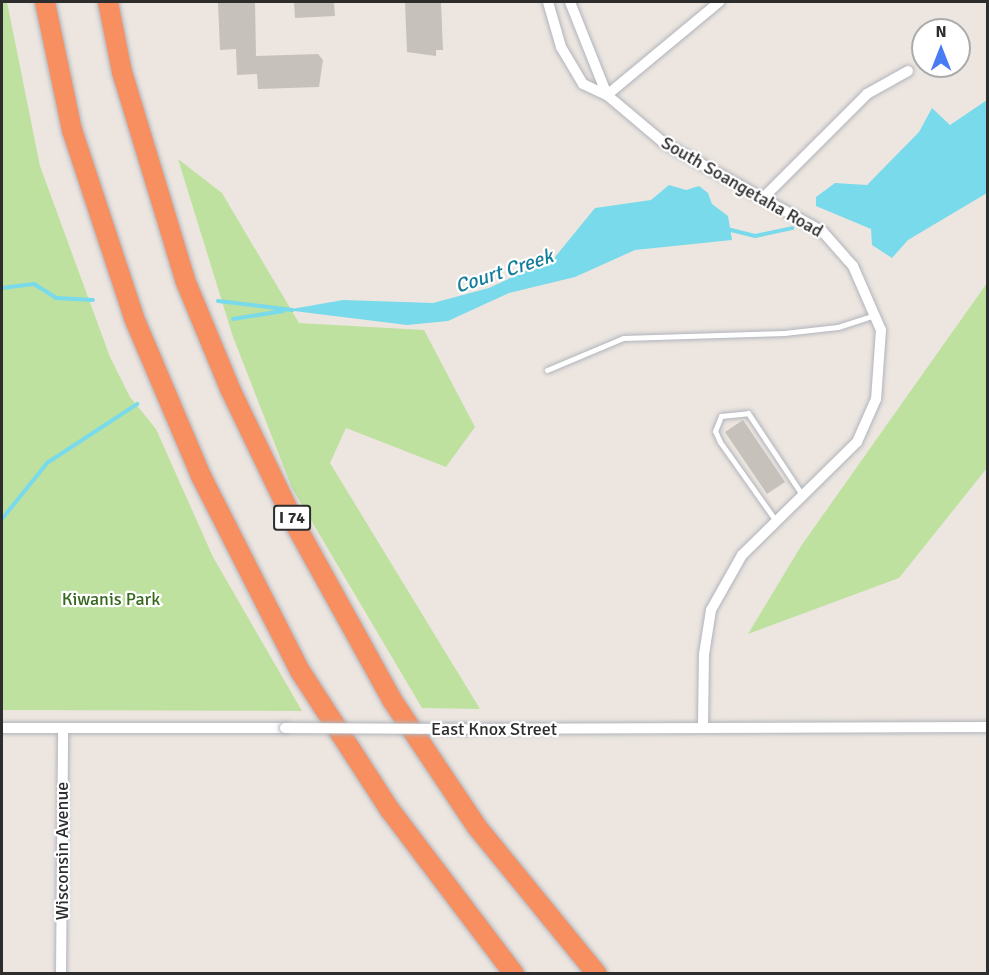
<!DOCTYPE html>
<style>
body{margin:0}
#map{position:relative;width:989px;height:975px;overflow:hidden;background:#ede6e0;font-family:Signika,sans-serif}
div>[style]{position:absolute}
.green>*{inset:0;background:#bee19f}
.water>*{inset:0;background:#78daea}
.stream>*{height:4px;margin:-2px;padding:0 2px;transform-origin:2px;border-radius:2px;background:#78daea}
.building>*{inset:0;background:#c6c1bb}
.roads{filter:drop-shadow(0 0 2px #b0b4bc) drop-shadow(0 0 2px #b0b4bc)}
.lane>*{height:5px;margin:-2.5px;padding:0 2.5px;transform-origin:2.5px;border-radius:2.5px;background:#fff}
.street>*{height:10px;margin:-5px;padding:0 5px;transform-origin:5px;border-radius:5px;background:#fff}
.highway>*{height:20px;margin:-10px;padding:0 10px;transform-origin:10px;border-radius:10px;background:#f88f60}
.bridges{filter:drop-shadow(0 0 2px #b0b4bc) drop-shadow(0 0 2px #b0b4bc)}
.street-bridge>*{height:10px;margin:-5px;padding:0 5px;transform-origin:5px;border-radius:5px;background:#fff}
span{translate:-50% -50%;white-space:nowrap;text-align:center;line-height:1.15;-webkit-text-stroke:4.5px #fff;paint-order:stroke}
.shield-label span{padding:2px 4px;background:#fff;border:2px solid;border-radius:4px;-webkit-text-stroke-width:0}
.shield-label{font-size:16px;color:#2d2d2d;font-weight:700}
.street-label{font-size:18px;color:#2d2d2d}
.park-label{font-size:18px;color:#37681e}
.water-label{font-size:20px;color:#137c9a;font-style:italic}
.frame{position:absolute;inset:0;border:3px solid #2d2d2d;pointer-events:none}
.north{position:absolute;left:911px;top:18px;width:60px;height:60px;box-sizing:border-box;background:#fff;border:2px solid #ababab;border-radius:50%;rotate:0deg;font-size:16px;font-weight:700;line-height:24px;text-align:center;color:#2d2d2d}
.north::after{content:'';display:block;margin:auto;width:21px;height:27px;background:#477cf3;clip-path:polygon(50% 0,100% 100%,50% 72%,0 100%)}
</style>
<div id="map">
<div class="green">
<i style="clip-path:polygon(2px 2px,7px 2px,40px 166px,110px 357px,130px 397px,156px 429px,213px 557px,302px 711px,2px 710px)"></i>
<i style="clip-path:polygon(178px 159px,222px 193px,299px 323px,424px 330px,475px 427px,446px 467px,346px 428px,330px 463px,480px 709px,422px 708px,292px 488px,233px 337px)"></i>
<i style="clip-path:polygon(987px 283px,987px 468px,899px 578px,748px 634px,801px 546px)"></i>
</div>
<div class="water">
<i style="clip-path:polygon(987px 100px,987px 193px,908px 240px,892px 258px,872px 245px,871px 229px,816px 206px,816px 197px,835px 183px,867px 185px,919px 132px,932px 108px,950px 125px)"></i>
<i style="clip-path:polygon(669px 185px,686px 190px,699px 186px,708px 193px,712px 204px,728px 216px,732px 240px,635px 250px,575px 277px,509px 293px,448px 321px,407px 325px,286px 310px,343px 300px,433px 303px,489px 288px,555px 257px,595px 208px,651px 200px)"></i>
</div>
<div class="stream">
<i style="left:727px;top:229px;width:29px;rotate:14deg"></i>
<i style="left:755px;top:236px;width:38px;rotate:-12deg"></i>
<i style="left:2px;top:288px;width:32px;rotate:-7deg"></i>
<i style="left:34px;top:284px;width:26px;rotate:32deg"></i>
<i style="left:56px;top:298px;width:37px;rotate:3deg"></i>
<i style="left:218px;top:301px;width:75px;rotate:6.9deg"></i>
<i style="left:233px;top:319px;width:51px;rotate:-9.1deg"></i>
<i style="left:2px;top:519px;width:72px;rotate:-51.2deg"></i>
<i style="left:47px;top:463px;width:108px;rotate:-33.2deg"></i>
</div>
<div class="building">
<i style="clip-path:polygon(218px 2px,255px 2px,256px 56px,318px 54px,323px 60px,319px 87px,258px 89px,257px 74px,237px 75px,236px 49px,220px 50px)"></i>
<i style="clip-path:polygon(294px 2px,334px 2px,335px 16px,295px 18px)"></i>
<i style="clip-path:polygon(405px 2px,441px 2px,443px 50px,436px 50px,436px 56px,407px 52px)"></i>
<i style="clip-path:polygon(743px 420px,785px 482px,767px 494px,725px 432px)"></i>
</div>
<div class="roads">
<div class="lane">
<i style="left:547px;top:370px;width:82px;rotate:-22.8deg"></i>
<i style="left:623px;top:338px;width:161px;rotate:-1.8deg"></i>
<i style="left:784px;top:333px;width:54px;rotate:-6.3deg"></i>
<i style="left:838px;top:327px;width:40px;rotate:-18deg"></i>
<i style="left:776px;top:521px;width:97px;rotate:-125.3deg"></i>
<i style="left:720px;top:442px;width:12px;rotate:-114deg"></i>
<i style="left:715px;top:431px;width:16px;rotate:-68deg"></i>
<i style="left:721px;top:416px;width:27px;rotate:-6deg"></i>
<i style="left:748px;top:413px;width:100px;rotate:56.5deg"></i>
</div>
<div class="street">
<i style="left:548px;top:2px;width:47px;rotate:73.9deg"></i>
<i style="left:561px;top:47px;width:43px;rotate:59.3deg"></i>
<i style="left:583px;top:84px;width:26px;rotate:25deg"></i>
<i style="left:607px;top:95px;width:75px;rotate:40.1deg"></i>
<i style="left:664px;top:143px;width:182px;rotate:29.2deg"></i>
<i style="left:823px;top:232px;width:45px;rotate:48.6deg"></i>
<i style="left:853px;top:266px;width:70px;rotate:66.4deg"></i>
<i style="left:881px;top:330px;width:69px;rotate:94.1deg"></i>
<i style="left:876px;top:399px;width:47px;rotate:113.8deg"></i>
<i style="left:857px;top:442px;width:161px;rotate:135.5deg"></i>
<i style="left:742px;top:555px;width:63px;rotate:119.4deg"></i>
<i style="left:711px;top:610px;width:45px;rotate:99deg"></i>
<i style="left:704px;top:654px;width:74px;rotate:90.8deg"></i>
<i style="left:570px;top:2px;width:100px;rotate:68.3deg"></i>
<i style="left:607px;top:95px;width:146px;rotate:-39.7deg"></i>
<i style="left:765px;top:196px;width:144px;rotate:-45deg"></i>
<i style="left:867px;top:94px;width:47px;rotate:-29.3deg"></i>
<i style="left:2px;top:728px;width:283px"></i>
<i style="left:465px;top:729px;width:523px;rotate:-0.22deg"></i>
<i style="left:61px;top:974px;width:245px;rotate:-89.5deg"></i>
</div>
<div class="highway">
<i style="left:45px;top:2px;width:131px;rotate:78.1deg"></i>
<i style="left:72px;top:130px;width:198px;rotate:71.7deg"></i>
<i style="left:134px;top:318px;width:172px;rotate:67deg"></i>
<i style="left:201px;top:476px;width:219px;rotate:63.1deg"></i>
<i style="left:300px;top:671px;width:166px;rotate:57.1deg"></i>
<i style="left:390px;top:810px;width:206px;rotate:52.9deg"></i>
<i style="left:108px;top:2px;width:71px;rotate:78.7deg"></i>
<i style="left:122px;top:72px;width:217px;rotate:73.1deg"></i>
<i style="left:185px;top:280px;width:120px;rotate:67.5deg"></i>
<i style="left:231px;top:391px;width:148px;rotate:64.3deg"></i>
<i style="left:295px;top:524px;width:201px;rotate:61.1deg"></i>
<i style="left:392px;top:700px;width:153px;rotate:56.2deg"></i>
<i style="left:477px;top:827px;width:190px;rotate:50.8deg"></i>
</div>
</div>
<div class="bridges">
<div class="street-bridge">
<i style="left:285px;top:728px;width:180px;rotate:0.3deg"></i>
</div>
</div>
<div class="shield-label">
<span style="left:292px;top:518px">I 74</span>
</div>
<div class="street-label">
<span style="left:742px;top:187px;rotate:30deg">South Soangetaha Road</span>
<span style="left:494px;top:729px">East Knox Street</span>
<span style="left:62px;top:851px;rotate:-90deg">Wisconsin Avenue</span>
</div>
<div class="park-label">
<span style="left:111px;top:599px">Kiwanis Park</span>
</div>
<div class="water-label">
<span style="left:504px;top:271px;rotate:-18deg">Court Creek</span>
</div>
<div class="frame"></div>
<div class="north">N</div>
</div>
